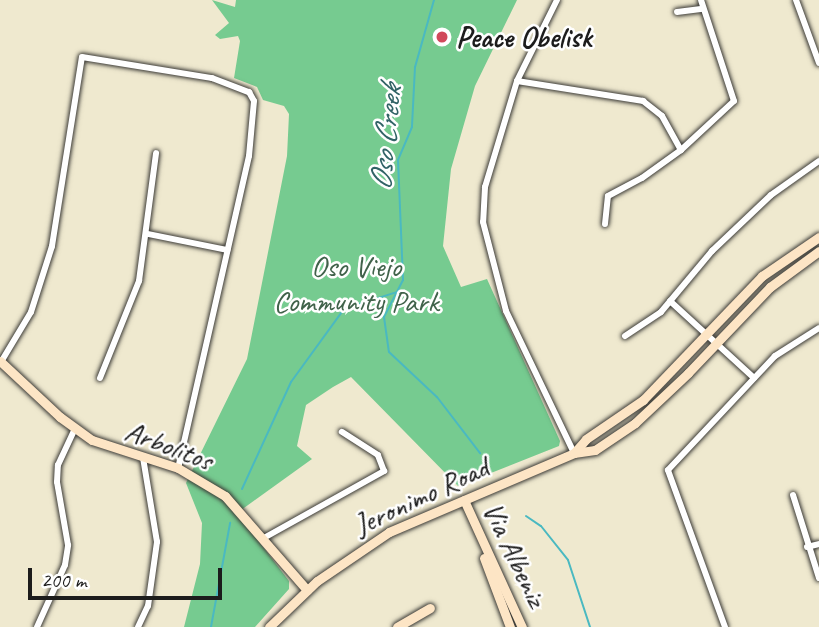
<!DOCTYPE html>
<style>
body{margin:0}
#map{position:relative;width:819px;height:627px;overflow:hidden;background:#efe9cf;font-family:Caveat,sans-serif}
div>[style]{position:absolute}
.green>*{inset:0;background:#76cb90}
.stream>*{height:2px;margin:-1px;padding:0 1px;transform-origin:1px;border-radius:1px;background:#4ab9c1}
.roads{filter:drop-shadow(0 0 2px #3c3b37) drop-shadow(0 0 2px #3c3b37)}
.street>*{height:6px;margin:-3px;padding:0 3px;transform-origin:3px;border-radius:3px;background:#fff}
.secondary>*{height:9px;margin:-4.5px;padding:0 4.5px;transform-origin:4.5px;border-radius:4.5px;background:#fde5c5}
.dots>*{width:19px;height:19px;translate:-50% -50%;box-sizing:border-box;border:4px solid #fff;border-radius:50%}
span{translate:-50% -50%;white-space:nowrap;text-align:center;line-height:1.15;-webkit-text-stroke:5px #fff;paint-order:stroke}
.poi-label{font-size:30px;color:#1c1c1c;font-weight:700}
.left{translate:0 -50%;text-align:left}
.park-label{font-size:30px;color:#40624a}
.street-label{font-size:30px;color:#1c1c1c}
.water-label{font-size:32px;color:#316366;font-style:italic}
.scale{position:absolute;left:28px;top:568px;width:194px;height:32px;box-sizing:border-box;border:4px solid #1c1c1c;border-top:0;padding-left:9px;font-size:21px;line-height:24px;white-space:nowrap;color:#1c1c1c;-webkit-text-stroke:5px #fff;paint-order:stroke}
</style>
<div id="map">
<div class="green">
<i style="clip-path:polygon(212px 0,235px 7px,236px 0,517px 0,475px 86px,451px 169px,443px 246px,461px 287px,487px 279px,560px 441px,559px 446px,458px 486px,351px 377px,333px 387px,306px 405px,297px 446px,312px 459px,237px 513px,289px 581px,289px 589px,255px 627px,184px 627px,200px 564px,202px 523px,186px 483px,247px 359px,287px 156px,289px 114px,284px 106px,263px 100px,257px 87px,234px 78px,240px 41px,238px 36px,220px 39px,215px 35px,229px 23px)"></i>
</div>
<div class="stream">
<i style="left:434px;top:0;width:70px;rotate:105.8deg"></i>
<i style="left:415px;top:67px;width:60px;rotate:92.9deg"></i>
<i style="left:412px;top:127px;width:36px;rotate:113deg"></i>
<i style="left:398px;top:160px;width:120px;rotate:87.6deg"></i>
<i style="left:403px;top:280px;width:42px;rotate:117.2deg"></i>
<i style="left:384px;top:317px;width:35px;rotate:82deg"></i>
<i style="left:389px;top:352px;width:66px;rotate:43.2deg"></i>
<i style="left:437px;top:397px;width:71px;rotate:52.5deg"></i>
<i style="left:242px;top:489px;width:118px;rotate:-65.4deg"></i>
<i style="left:291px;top:382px;width:90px;rotate:-54deg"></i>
<i style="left:344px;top:309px;width:56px;rotate:-17.8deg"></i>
<i style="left:526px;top:516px;width:18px;rotate:34deg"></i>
<i style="left:541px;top:526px;width:43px;rotate:51.5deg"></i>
<i style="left:568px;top:560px;width:71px;rotate:71.8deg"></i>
<i style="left:211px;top:627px;width:106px;rotate:-79.6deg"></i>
</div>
<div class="roads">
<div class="street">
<i style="left:557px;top:0;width:90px;rotate:116.3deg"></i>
<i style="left:517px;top:81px;width:111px;rotate:106.8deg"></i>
<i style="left:485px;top:187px;width:35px;rotate:93deg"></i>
<i style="left:483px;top:222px;width:92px;rotate:75.5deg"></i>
<i style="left:506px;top:311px;width:157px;rotate:64.4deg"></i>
<i style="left:796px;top:0;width:67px;rotate:69.9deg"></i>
<i style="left:677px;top:12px;width:26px;rotate:-7deg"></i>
<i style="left:517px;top:81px;width:128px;rotate:9deg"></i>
<i style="left:643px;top:101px;width:24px;rotate:38deg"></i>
<i style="left:662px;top:116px;width:39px;rotate:61deg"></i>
<i style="left:605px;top:224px;width:28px;rotate:-84deg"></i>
<i style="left:608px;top:196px;width:38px;rotate:-28deg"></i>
<i style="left:642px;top:178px;width:48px;rotate:-35.7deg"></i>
<i style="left:681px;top:150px;width:72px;rotate:-42.8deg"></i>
<i style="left:734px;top:101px;width:106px;rotate:-108.1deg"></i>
<i style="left:148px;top:234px;width:81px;rotate:11.4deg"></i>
<i style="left:670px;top:301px;width:114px;rotate:42.5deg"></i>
<i style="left:625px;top:336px;width:43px;rotate:-33.7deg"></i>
<i style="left:661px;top:312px;width:80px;rotate:-50.1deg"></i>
<i style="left:712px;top:251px;width:81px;rotate:-43.5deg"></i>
<i style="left:771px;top:195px;width:59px;rotate:-35.3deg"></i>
<i style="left:1px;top:362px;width:58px;rotate:-59deg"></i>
<i style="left:31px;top:312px;width:69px;rotate:-72.3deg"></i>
<i style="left:52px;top:246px;width:191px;rotate:-81deg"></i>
<i style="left:82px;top:57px;width:132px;rotate:9.2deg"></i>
<i style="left:212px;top:78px;width:40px;rotate:21deg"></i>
<i style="left:249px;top:92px;width:10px;rotate:61deg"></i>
<i style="left:254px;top:101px;width:55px;rotate:95.2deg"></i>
<i style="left:249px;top:156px;width:320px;rotate:102.8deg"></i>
<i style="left:100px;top:378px;width:105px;rotate:-68.1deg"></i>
<i style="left:139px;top:281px;width:129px;rotate:-82.4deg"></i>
<i style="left:793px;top:495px;width:87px;rotate:72.6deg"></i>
<i style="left:262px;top:539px;width:140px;rotate:-29.1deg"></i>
<i style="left:384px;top:471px;width:17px;rotate:-111deg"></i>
<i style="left:378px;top:455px;width:43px;rotate:-147.4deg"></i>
<i style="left:807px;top:547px;width:12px;rotate:-14deg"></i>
<i style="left:37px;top:627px;width:68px;rotate:-65.7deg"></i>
<i style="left:65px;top:565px;width:20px;rotate:-81deg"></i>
<i style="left:68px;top:545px;width:64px;rotate:-99.9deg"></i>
<i style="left:57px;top:482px;width:17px;rotate:-87deg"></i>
<i style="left:58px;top:465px;width:40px;rotate:-65deg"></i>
<i style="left:138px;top:627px;width:23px;rotate:-65deg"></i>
<i style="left:148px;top:606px;width:65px;rotate:-82deg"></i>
<i style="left:157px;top:542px;width:86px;rotate:-99.4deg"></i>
<i style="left:725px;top:627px;width:167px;rotate:-110deg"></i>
<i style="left:668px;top:470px;width:156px;rotate:-46.8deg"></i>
<i style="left:775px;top:356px;width:52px;rotate:-32.5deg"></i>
</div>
<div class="secondary">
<i style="left:0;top:361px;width:82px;rotate:43deg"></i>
<i style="left:60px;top:417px;width:39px;rotate:36deg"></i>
<i style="left:92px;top:440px;width:90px;rotate:18deg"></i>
<i style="left:178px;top:468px;width:55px;rotate:30.8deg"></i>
<i style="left:225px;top:496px;width:125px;rotate:48.9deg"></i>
<i style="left:574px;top:453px;width:18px;rotate:-49deg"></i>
<i style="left:586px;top:439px;width:69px;rotate:-34.4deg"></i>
<i style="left:643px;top:400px;width:172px;rotate:-46.2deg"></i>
<i style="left:762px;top:276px;width:69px;rotate:-34.4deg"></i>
<i style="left:464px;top:500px;width:140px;rotate:65.5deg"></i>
<i style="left:484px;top:558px;width:74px;rotate:69.4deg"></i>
<i style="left:269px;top:627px;width:66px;rotate:-43.8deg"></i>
<i style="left:317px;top:581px;width:87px;rotate:-34.2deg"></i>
<i style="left:389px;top:532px;width:201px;rotate:-23.1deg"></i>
<i style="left:574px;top:453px;width:21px;rotate:-8deg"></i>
<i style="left:595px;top:450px;width:48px;rotate:-34deg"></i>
<i style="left:635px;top:423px;width:73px;rotate:-43.3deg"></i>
<i style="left:688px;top:373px;width:119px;rotate:-46.4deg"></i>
<i style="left:770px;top:287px;width:61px;rotate:-36.3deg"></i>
<i style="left:397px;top:627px;width:38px;rotate:-30deg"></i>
</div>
</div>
<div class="dots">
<i style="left:442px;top:37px;background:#d1495b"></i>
</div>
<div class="poi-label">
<span class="left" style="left:456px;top:37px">Peace Obelisk</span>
</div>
<div class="park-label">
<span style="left:356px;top:283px">Oso Viejo<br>Community Park</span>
</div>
<div class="street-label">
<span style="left:169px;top:445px;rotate:21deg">Arbolitos</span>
<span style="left:421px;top:496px;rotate:-25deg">Jeronimo Road</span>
<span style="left:515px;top:554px;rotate:65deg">Via Albeniz</span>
</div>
<div class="water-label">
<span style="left:386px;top:138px;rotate:-84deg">Oso Creek</span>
</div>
<div class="scale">200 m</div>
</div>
